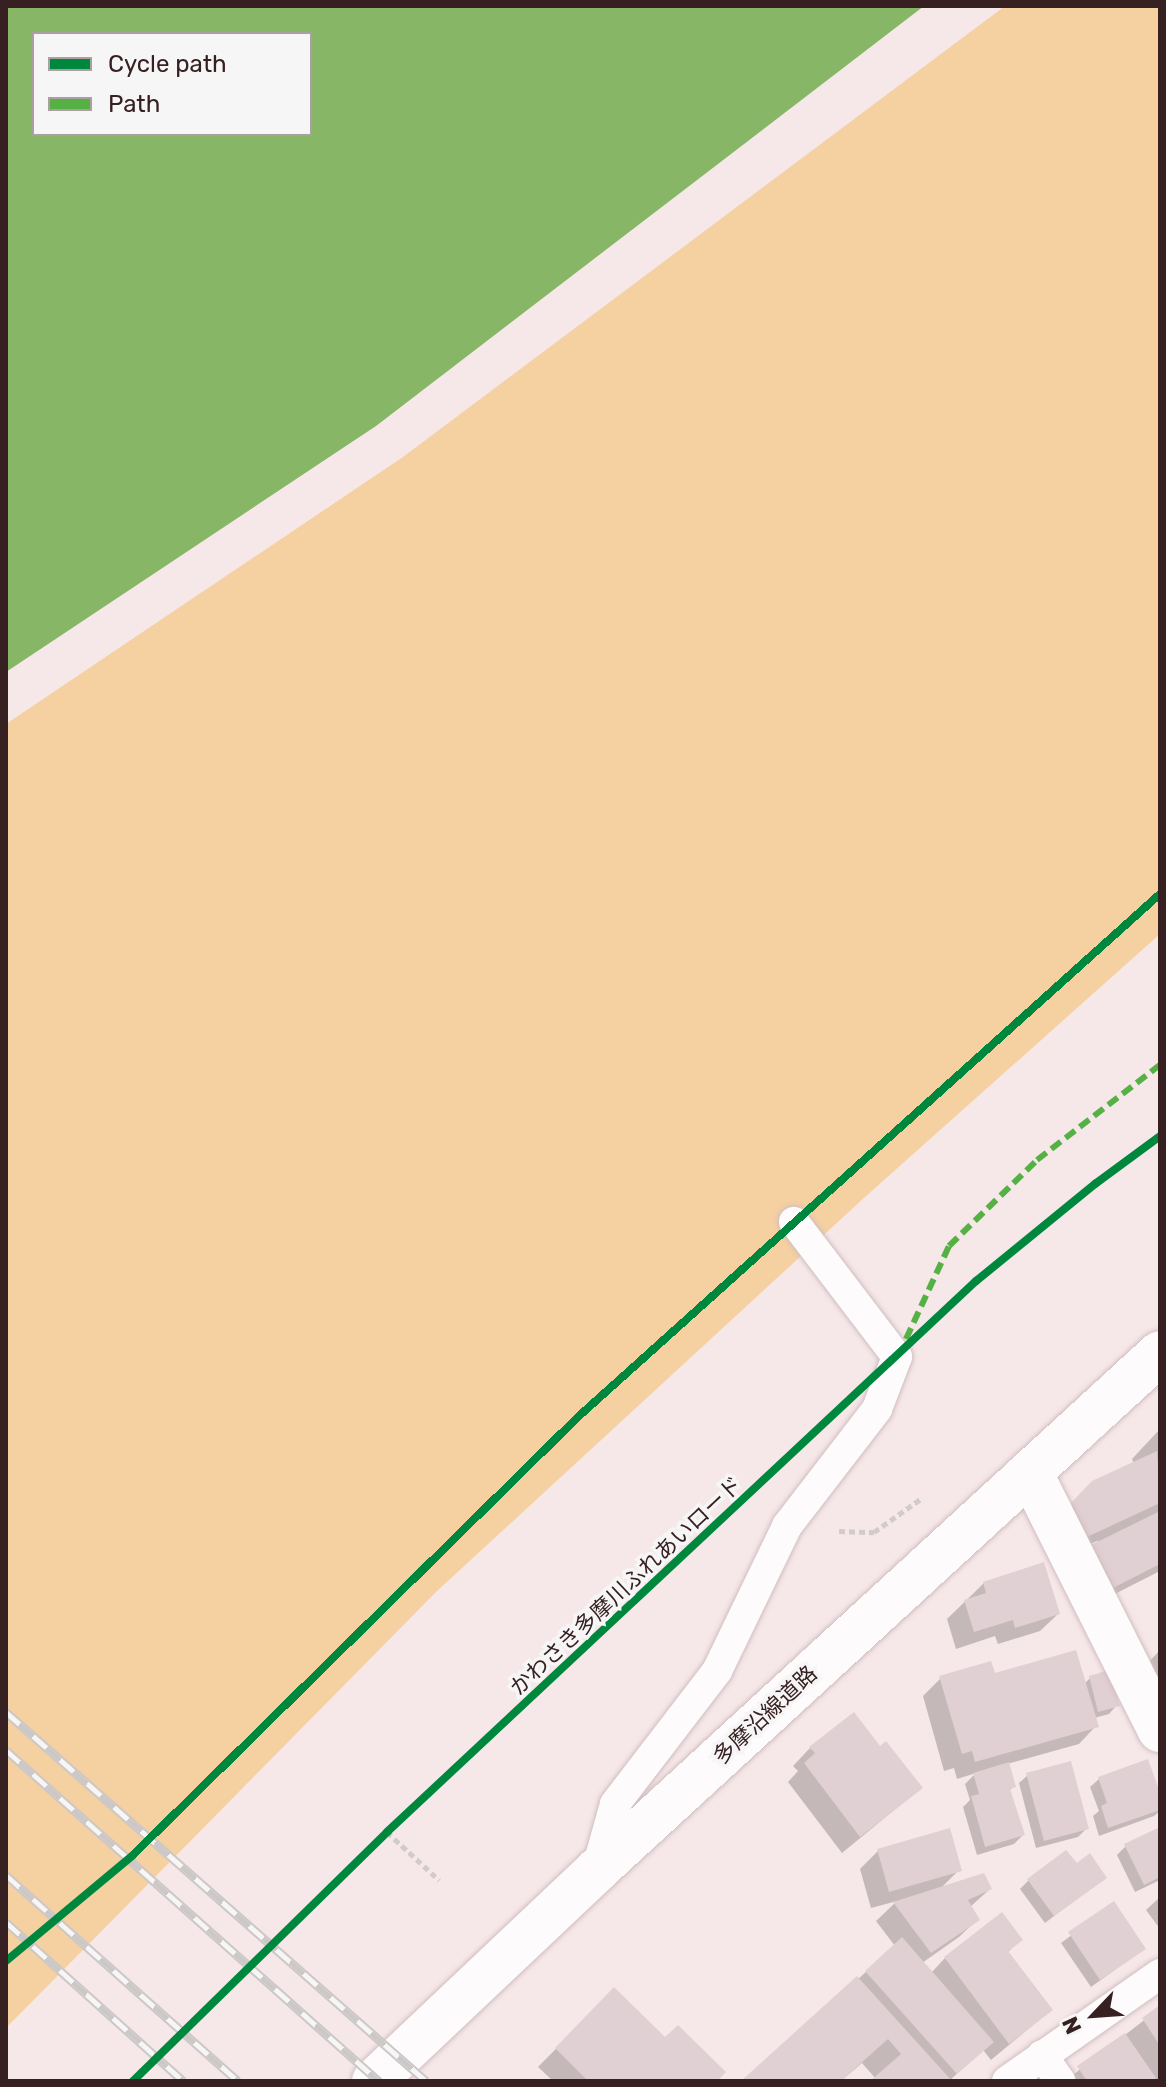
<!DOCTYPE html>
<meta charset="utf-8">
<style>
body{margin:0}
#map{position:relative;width:1166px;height:2087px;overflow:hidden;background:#f6e7e8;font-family:Rubik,"Noto Sans JP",sans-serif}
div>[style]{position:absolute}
.green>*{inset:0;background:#f5d0a1}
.water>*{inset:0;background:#87b766}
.shadow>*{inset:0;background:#0003}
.building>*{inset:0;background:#e0cfd3}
.path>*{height:5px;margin-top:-2.5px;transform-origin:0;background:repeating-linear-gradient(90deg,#d1cbcb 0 6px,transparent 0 10px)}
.roads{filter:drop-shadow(0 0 2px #d0bebf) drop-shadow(0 0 2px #d0bebf)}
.lane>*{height:30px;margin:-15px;padding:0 15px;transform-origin:15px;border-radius:15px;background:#fefbfc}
.street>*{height:44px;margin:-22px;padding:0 22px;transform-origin:22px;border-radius:22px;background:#fefbfc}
.primary>*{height:44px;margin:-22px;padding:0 22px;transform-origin:22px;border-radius:22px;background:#fefbfc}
.rail>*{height:9px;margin-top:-4.5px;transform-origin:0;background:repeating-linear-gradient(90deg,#f6f6f6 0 18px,#ccc8c8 0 36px);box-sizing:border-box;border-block:2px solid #ccc8c8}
.quiet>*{height:6px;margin-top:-3px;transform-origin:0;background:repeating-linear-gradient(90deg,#56b145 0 12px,transparent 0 18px)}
.cycleway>*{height:8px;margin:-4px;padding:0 4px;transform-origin:4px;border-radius:4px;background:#00873e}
span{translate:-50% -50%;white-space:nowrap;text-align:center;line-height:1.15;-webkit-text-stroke:7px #f6f6f6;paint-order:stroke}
.street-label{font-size:22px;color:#372021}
.frame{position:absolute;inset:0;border:8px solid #372021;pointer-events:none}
.legend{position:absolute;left:32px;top:32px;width:280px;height:104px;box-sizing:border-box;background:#f6f6f6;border:2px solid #aaa0a1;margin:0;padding:10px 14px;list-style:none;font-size:24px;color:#372021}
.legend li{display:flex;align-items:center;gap:16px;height:40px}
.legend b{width:40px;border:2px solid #aaa0a1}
.north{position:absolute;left:1054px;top:1975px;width:80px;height:80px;-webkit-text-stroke:6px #f6f6f6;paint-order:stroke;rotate:245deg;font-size:22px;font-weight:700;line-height:32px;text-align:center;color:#372021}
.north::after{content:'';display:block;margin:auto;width:28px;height:36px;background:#372021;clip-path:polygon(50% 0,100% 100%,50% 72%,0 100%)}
</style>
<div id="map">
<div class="green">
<i style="clip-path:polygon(1005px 6px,1160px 6px,1160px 934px,865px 1197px,437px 1591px,6px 2028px,6px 724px,403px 457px)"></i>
</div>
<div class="water">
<i style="clip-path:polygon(evenodd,6px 6px,924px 6px,376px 426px,6px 672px,6px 6px,34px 34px,310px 34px,310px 134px,34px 134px,34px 34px)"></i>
</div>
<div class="shadow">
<i style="clip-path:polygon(1160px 1429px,1160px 1571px,1095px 1604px,1075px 1564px,1099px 1540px,1069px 1554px,1054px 1523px,1094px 1483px,1134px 1464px,1132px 1459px)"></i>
<i style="clip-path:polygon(984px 1583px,1058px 1614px,1040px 1631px,998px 1644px,995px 1636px,956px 1649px,947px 1619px)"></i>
<i style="clip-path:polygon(1160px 1650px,1160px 1692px,1146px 1665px)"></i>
<i style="clip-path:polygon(993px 1675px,1084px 1684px,1090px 1678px,1117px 1705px,1109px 1714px,1094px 1718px,1096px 1726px,1079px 1744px,1007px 1764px,1014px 1786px,1009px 1791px,1023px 1835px,1014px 1844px,977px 1855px,963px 1807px,970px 1800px,965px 1784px,976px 1773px,957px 1779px,954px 1768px,944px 1771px,923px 1696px,941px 1678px)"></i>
<i style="clip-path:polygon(810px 1748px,879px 1749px,921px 1788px,842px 1853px,788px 1782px,798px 1771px,793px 1766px)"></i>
<i style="clip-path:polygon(1028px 1775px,1086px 1829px,1078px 1837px,1036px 1848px,1019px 1783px)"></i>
<i style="clip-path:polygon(1099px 1779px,1160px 1799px,1160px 1811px,1154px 1816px,1099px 1836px,1093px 1816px,1099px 1811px,1090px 1787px)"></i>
<i style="clip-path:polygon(1160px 1829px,1160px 1880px,1135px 1892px,1117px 1855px,1126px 1846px)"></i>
<i style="clip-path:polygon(878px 1851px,959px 1870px,940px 1889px,990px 1889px,970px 1907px,977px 1920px,959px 1937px,922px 1963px,931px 1973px,945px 1958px,1020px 1940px,1007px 1953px,1051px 2010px,991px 2060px,983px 2050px,949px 2081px,873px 2081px,876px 2079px,862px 2063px,841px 2081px,744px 2081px,895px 1946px,876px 1921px,897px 1901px,871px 1908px,860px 1869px)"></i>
<i style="clip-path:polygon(1105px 1877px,1045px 1923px,1020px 1889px,1028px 1881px)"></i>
<i style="clip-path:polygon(1160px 1897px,1160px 1929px,1146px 1910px)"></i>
<i style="clip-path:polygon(1114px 1904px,1144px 1949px,1091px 1987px,1061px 1943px)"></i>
<i style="clip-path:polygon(614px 1990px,665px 2040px,714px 2081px,553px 2081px,538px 2067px)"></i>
<i style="clip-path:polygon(1160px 2008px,1160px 2081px,1152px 2078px,1065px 2081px)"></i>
</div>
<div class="building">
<i style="clip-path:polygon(1157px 1451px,1160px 1503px,1087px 1537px,1071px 1503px,1092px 1481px)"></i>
<i style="clip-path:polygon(1160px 1511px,1160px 1564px,1113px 1588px,1091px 1545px)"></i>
<i style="clip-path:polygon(1044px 1562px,1060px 1614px,1015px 1628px,1013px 1620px,974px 1632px,964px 1600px,986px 1593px,983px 1582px)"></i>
<i style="clip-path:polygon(1076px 1650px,1099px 1727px,975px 1762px,972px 1751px,962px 1754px,939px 1676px,991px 1661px,995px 1673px)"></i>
<i style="clip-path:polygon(1109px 1670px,1120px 1706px,1098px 1712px,1089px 1676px)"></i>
<i style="clip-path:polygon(854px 1712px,880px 1746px,886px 1741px,923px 1788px,860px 1837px,804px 1763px,815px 1753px,809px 1747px)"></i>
<i style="clip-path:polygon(1148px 1759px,1160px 1793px,1160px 1810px,1108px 1828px,1101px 1806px,1107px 1803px,1098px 1777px)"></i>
<i style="clip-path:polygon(1071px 1761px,1089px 1829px,1044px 1841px,1026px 1773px)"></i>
<i style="clip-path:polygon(1009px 1762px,1016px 1787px,1010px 1789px,1025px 1835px,985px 1847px,971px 1796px,979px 1794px,973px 1773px)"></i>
<i style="clip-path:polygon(1160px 1827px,1160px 1877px,1144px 1885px,1124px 1844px)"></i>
<i style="clip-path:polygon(950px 1828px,962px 1871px,889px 1892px,877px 1849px)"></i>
<i style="clip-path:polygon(1066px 1850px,1077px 1863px,1090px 1853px,1107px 1878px,1054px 1916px,1027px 1879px)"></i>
<i style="clip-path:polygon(984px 1873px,992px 1889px,968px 1900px,980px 1920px,931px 1953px,893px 1902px)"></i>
<i style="clip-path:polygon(1114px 1901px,1146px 1949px,1100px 1980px,1068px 1932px)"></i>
<i style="clip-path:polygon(1002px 1912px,1023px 1940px,1008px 1951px,1053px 2010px,1009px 2044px,944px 1957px)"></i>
<i style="clip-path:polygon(902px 1937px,994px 2042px,957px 2074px,865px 1971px)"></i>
<i style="clip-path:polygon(857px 1976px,952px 2081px,870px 2081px,901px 2054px,888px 2039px,841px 2081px,741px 2081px)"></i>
<i style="clip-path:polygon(614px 1987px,665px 2037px,678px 2025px,726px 2072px,717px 2081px,588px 2081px,555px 2048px)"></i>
<i style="clip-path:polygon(1160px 2005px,1160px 2046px,1142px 2018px)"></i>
<i style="clip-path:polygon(1125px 2033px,1156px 2078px,1151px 2081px,1087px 2081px,1077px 2066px)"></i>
</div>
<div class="path">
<i style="left:839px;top:1531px;width:35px;rotate:2deg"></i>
<i style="left:874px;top:1532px;width:59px;rotate:-35.3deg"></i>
<i style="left:387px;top:1832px;width:71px;rotate:42.7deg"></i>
</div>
<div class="roads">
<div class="lane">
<i style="left:597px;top:1868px;width:66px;rotate:-74.3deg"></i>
<i style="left:615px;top:1804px;width:168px;rotate:-52.5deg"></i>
<i style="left:717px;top:1671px;width:161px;rotate:-64.2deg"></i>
<i style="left:787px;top:1526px;width:148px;rotate:-52.4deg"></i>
<i style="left:877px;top:1409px;width:56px;rotate:-69deg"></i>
<i style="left:897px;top:1357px;width:170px;rotate:-127.3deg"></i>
<i style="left:1042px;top:2055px;width:32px;rotate:55deg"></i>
<i style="left:1007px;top:2081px;width:187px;rotate:-35deg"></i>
</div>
<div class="street">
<i style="left:1030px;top:1472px;width:289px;rotate:63.3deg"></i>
</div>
<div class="primary">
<i style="left:374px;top:2081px;width:307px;rotate:-43.4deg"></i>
<i style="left:597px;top:1870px;width:764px;rotate:-42.56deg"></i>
</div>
</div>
<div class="rail">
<i style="left:6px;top:1712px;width:559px;rotate:41.3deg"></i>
<i style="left:6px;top:1750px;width:499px;rotate:41.6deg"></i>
<i style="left:6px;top:1875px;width:310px;rotate:41.6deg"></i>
<i style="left:6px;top:1922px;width:238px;rotate:41.9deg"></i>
</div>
<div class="quiet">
<i style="left:906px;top:1339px;width:102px;rotate:-65.2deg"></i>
<i style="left:949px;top:1246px;width:123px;rotate:-44.3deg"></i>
<i style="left:1037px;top:1160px;width:155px;rotate:-37.7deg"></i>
</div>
<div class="cycleway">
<i style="left:6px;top:1961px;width:165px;rotate:-39.8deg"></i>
<i style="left:133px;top:1855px;width:626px;rotate:-44.55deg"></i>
<i style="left:579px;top:1416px;width:781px;rotate:-41.94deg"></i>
<i style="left:133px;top:2081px;width:356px;rotate:-44.4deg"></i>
<i style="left:387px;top:1832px;width:807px;rotate:-43.09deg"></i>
<i style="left:976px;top:1281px;width:154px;rotate:-39.2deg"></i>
<i style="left:1095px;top:1184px;width:81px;rotate:-36.4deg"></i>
</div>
<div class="street-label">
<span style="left:626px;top:1586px;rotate:-43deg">かわさき多摩川ふれあいロード</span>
<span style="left:765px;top:1715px;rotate:-43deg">多摩沿線道路</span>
</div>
<div class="frame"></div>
<ul class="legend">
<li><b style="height:10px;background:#00873e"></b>Cycle path</li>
<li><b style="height:10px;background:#56b145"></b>Path</li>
</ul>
<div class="north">N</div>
</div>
